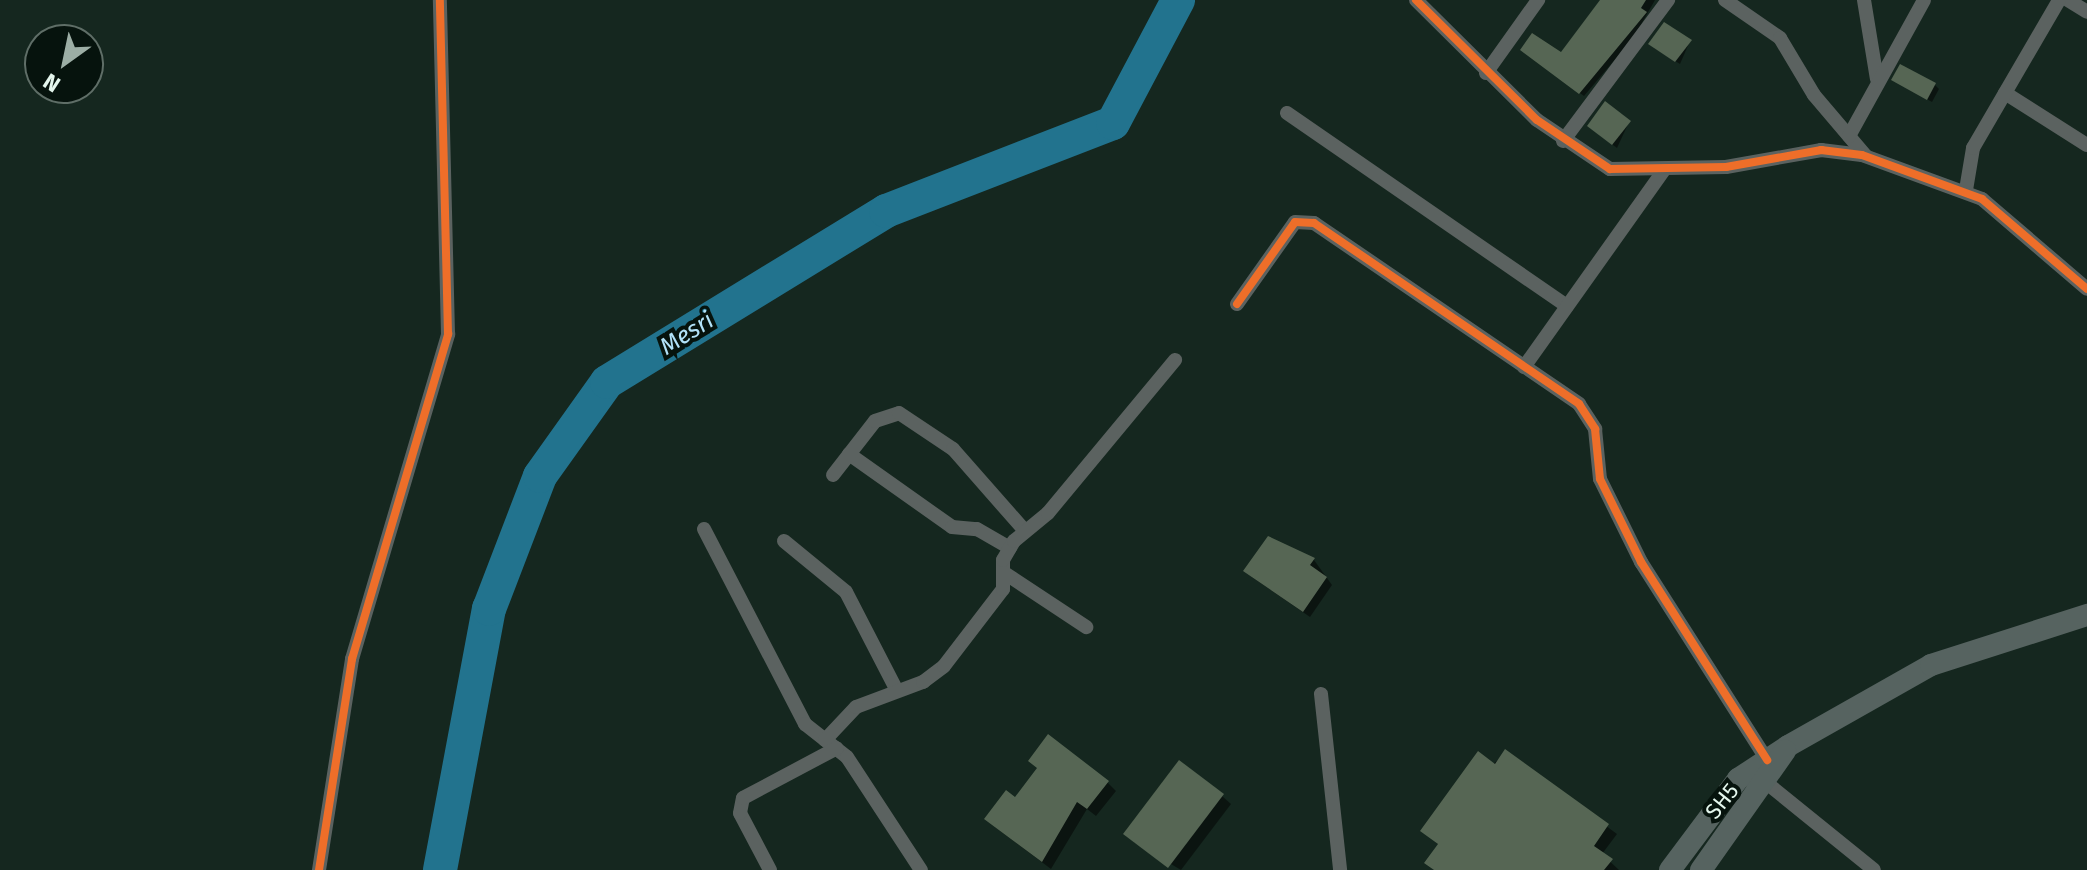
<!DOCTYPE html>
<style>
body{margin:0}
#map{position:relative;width:2087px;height:870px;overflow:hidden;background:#15271f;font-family:"Fira Sans",sans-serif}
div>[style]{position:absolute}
.shadow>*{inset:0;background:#0007}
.river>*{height:34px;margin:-17px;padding:0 17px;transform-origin:17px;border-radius:17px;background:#22738e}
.building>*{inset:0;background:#566654}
.street>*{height:14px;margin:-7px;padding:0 7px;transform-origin:7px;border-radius:7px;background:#5b6260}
.primary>*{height:22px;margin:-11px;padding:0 11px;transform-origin:11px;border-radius:11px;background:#566360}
.cycleway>*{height:8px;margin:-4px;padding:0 4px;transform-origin:4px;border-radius:4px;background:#ee6e29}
span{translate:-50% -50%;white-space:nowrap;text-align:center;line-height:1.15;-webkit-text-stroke:8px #06130d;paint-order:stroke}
.street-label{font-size:22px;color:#e4f6ed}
.water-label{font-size:24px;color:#b2e2f8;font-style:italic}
.north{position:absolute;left:24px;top:24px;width:80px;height:80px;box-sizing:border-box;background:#06130d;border:2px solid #5f6e67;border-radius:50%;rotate:213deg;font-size:22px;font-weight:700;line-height:32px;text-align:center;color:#e4f6ed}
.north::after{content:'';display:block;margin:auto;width:28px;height:36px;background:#9caea5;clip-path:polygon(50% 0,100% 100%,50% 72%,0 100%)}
</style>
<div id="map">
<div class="shadow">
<i style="clip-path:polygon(1602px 0,1655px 0,1634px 37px,1584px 96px,1527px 54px,1562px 55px)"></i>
<i style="clip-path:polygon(1690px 41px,1680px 64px,1654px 48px)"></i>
<i style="clip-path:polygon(1894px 80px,1935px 85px,1939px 89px,1932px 102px)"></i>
<i style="clip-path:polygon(1629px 122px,1617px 148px,1593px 130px)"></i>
<i style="clip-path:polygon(1268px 539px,1314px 560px,1332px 585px,1310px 617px,1252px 577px)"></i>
<i style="clip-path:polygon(1506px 752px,1617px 834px,1602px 854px,1619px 870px,1434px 870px,1426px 863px,1439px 845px,1423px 831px)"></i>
<i style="clip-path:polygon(1107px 782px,1116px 791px,1096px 816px,1087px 809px,1051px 869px,995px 827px,1016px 800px)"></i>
<i style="clip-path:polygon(1222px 796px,1231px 804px,1181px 870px,1134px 842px)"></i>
</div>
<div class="river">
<i style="left:440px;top:870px;width:266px;rotate:-79.4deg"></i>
<i style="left:489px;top:609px;width:142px;rotate:-69deg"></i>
<i style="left:540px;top:476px;width:115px;rotate:-54.5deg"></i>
<i style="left:607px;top:382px;width:327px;rotate:-31.5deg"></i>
<i style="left:886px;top:211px;width:243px;rotate:-21.2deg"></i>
<i style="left:1113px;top:123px;width:139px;rotate:-62.1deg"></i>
</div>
<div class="building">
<i style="clip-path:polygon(1600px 0,1646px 0,1641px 8px,1647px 12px,1579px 94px,1520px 50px,1532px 33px,1561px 52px)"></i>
<i style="clip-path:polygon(1664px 22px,1692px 40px,1675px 62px,1648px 44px)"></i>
<i style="clip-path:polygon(1900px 64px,1936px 83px,1927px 100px,1891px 80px)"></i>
<i style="clip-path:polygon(1605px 101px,1631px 121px,1612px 145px,1587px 126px)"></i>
<i style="clip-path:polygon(1268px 536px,1315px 558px,1310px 565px,1327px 577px,1303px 612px,1243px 571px)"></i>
<i style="clip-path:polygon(1048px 734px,1109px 781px,1087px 809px,1077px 802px,1042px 862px,984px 819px,1006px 790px,1015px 797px,1037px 768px,1028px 761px)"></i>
<i style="clip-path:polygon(1505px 749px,1609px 824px,1594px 846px,1613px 859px,1604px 870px,1434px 870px,1424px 863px,1438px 844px,1420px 831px,1478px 751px,1495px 764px)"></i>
<i style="clip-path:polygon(1179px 760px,1224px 794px,1168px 868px,1123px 834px)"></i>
</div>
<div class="street">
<i style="left:1416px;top:0;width:170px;rotate:44.8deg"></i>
<i style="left:1537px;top:120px;width:88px;rotate:33.9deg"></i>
<i style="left:1610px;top:169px;width:116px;rotate:-1deg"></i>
<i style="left:1726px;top:167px;width:97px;rotate:-10.1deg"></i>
<i style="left:1821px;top:150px;width:41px;rotate:7deg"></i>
<i style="left:1862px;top:155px;width:128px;rotate:20.1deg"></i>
<i style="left:1982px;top:199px;width:138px;rotate:40.6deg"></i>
<i style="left:1725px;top:0;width:67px;rotate:34.6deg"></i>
<i style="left:1780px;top:38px;width:66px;rotate:59.2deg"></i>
<i style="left:1814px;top:95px;width:80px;rotate:49.6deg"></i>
<i style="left:1864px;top:0;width:80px;rotate:80.7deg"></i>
<i style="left:2068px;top:0;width:22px;rotate:32deg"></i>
<i style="left:1486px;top:73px;width:90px;rotate:-54.5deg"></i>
<i style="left:2005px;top:93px;width:97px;rotate:32.4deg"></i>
<i style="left:1287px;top:113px;width:340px;rotate:34.6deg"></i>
<i style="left:1849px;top:136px;width:155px;rotate:-61.1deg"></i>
<i style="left:1563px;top:141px;width:176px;rotate:-53.3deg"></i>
<i style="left:1966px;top:190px;width:43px;rotate:-80.5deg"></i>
<i style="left:1973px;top:148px;width:171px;rotate:-59.8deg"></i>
<i style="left:1237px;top:304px;width:100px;rotate:-54.7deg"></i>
<i style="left:1295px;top:222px;width:19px;rotate:3deg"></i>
<i style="left:1314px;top:223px;width:321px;rotate:34.3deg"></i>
<i style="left:1579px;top:404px;width:30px;rotate:57deg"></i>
<i style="left:1595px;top:429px;width:50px;rotate:84.3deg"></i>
<i style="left:1600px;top:479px;width:93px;rotate:63.7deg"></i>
<i style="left:1641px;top:562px;width:235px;rotate:57.5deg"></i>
<i style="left:1524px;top:367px;width:242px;rotate:-54.6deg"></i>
<i style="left:849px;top:454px;width:126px;rotate:35.3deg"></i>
<i style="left:952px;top:527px;width:25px;rotate:5deg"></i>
<i style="left:977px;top:529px;width:38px;rotate:30deg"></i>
<i style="left:833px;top:475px;width:68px;rotate:-52.1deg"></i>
<i style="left:875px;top:421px;width:25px;rotate:-18deg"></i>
<i style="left:899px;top:413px;width:65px;rotate:33.7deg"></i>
<i style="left:953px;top:449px;width:109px;rotate:48.7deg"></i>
<i style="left:704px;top:529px;width:220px;rotate:62.6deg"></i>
<i style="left:805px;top:724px;width:53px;rotate:38.2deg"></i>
<i style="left:847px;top:757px;width:135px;rotate:56.8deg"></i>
<i style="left:784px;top:541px;width:80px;rotate:39.4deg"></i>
<i style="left:846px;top:592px;width:111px;rotate:62.7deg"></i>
<i style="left:1003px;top:572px;width:100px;rotate:33.5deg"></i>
<i style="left:1321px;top:694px;width:177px;rotate:83.8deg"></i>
<i style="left:825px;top:740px;width:45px;rotate:-46.8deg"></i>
<i style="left:856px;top:707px;width:72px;rotate:-20.5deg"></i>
<i style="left:923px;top:682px;width:26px;rotate:-37deg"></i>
<i style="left:944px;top:666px;width:97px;rotate:-52.5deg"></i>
<i style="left:1003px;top:589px;width:29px;rotate:-90deg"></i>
<i style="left:1003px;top:560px;width:22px;rotate:-60deg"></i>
<i style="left:1014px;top:541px;width:44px;rotate:-39.5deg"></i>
<i style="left:1048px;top:513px;width:199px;rotate:-50.3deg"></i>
<i style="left:1758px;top:776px;width:149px;rotate:39deg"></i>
<i style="left:319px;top:870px;width:214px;rotate:-81.1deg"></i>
<i style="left:352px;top:659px;width:339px;rotate:-73.5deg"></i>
<i style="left:448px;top:334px;width:334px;rotate:-91.4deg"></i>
<i style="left:770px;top:870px;width:64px;rotate:-117.8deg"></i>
<i style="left:740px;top:813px;width:15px;rotate:-79deg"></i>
<i style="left:743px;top:798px;width:106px;rotate:-28deg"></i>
</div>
<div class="primary">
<i style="left:1670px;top:870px;width:114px;rotate:-53.2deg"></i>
<i style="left:1738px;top:779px;width:60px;rotate:-33.4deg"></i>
<i style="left:1788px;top:746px;width:164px;rotate:-29.5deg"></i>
<i style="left:1931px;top:665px;width:164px;rotate:-17.8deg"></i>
<i style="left:1701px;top:870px;width:146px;rotate:-54.8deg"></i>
</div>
<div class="cycleway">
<i style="left:1416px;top:0;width:170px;rotate:44.8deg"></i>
<i style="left:1537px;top:120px;width:88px;rotate:33.9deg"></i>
<i style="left:1610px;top:169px;width:116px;rotate:-1deg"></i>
<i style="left:1726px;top:167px;width:97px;rotate:-10.1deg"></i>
<i style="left:1821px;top:150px;width:41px;rotate:7deg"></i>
<i style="left:1862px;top:155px;width:128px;rotate:20.1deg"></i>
<i style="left:1982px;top:199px;width:138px;rotate:40.6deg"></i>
<i style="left:1237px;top:304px;width:100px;rotate:-54.7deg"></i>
<i style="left:1295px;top:222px;width:19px;rotate:3deg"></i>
<i style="left:1314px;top:223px;width:321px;rotate:34.3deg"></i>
<i style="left:1579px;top:404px;width:30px;rotate:57deg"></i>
<i style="left:1595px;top:429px;width:50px;rotate:84.3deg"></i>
<i style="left:1600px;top:479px;width:93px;rotate:63.7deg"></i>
<i style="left:1641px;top:562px;width:235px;rotate:57.5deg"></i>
<i style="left:319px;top:870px;width:214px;rotate:-81.1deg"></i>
<i style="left:352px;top:659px;width:339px;rotate:-73.5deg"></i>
<i style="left:448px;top:334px;width:334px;rotate:-91.4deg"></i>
</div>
<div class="street-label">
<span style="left:1722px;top:801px;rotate:-51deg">SH5</span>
</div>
<div class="water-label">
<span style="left:687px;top:334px;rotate:-32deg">Mesri</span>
</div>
<div class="north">N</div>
</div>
